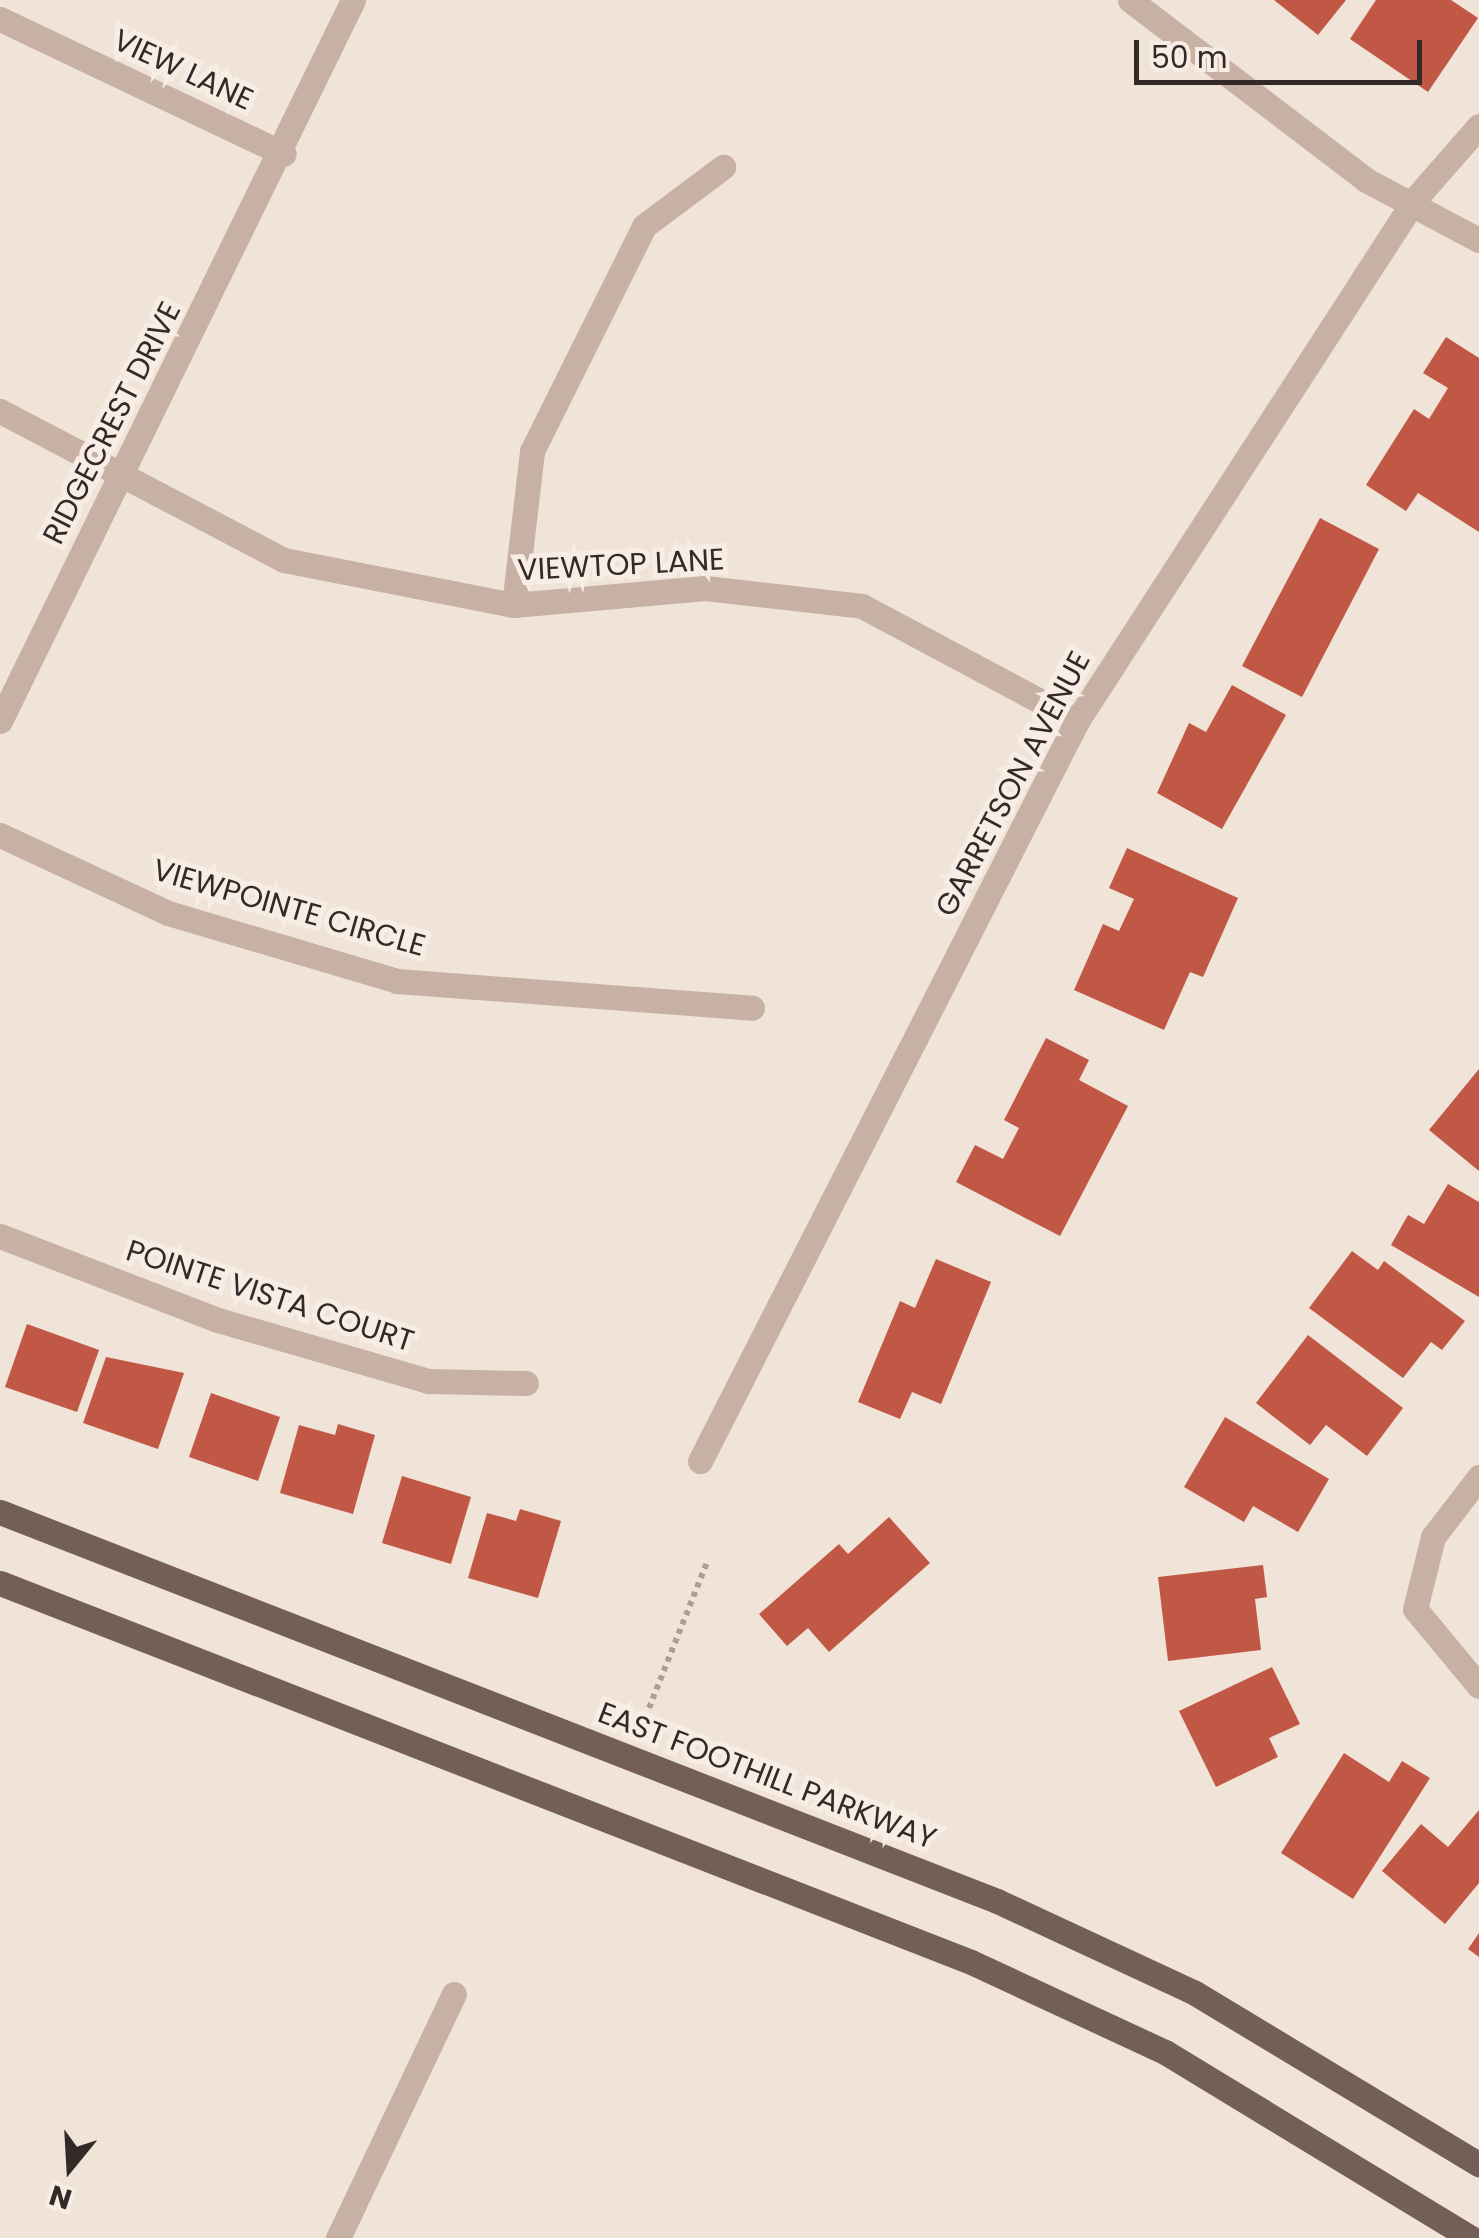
<!DOCTYPE html>
<style>
body{margin:0}
#map{position:relative;width:1479px;height:2238px;overflow:hidden;background:#f0e3d8;font-family:Poppins,sans-serif}
div>[style]{position:absolute}
.building>*{inset:0;background:#c15845}
.path>*{height:6px;margin-top:-3px;transform-origin:0;background:repeating-linear-gradient(90deg,#b29b8f 0 5px,transparent 0 10px)}
.minor>*{height:25px;margin:-12.5px;padding:0 12.5px;transform-origin:12.5px;border-radius:12.5px;background:#c7b1a5}
.primary>*{height:25px;margin:-12.5px;padding:0 12.5px;transform-origin:12.5px;border-radius:12.5px;background:#745f57}
span{translate:-50% -50%;white-space:nowrap;text-align:center;line-height:1.15;-webkit-text-stroke:10px #f8ede4;paint-order:stroke}
.street-label{font-size:30px;color:#332926}
.north{position:absolute;left:20px;top:2118px;width:100px;height:100px;-webkit-text-stroke:8px #f8ede4;paint-order:stroke;rotate:198deg;font-size:28px;font-weight:700;line-height:40px;text-align:center;color:#332926}
.north::after{content:'';display:block;margin:auto;width:35px;height:45px;background:#332926;clip-path:polygon(50% 0,100% 100%,50% 72%,0 100%)}
.scale{position:absolute;left:1134px;top:40px;width:288px;height:45px;box-sizing:border-box;border:5px solid #332926;border-top:0;padding-left:12px;font-size:30px;line-height:35px;white-space:nowrap;color:#332926;-webkit-text-stroke:8px #f8ede4;paint-order:stroke}
</style>
<div id="map">
<div class="building">
<i style="clip-path:polygon(1274px 0,1346px 0,1318px 35px)"></i>
<i style="clip-path:polygon(1376px 0,1451px 0,1478px 18px,1428px 92px,1350px 39px)"></i>
<i style="clip-path:polygon(1446px 337px,1479px 358px,1479px 532px,1418px 493px,1406px 511px,1366px 485px,1414px 409px,1429px 419px,1448px 388px,1423px 373px)"></i>
<i style="clip-path:polygon(1320px 518px,1379px 549px,1302px 697px,1242px 666px)"></i>
<i style="clip-path:polygon(1232px 685px,1286px 715px,1222px 829px,1157px 793px,1189px 723px,1206px 732px)"></i>
<i style="clip-path:polygon(1127px 848px,1238px 898px,1203px 977px,1190px 972px,1164px 1030px,1074px 990px,1103px 924px,1119px 931px,1134px 899px,1109px 888px)"></i>
<i style="clip-path:polygon(1046px 1038px,1089px 1060px,1079px 1080px,1128px 1106px,1060px 1236px,956px 1182px,975px 1145px,1003px 1159px,1019px 1128px,1004px 1120px)"></i>
<i style="clip-path:polygon(1479px 1069px,1479px 1171px,1429px 1130px)"></i>
<i style="clip-path:polygon(1448px 1184px,1479px 1202px,1479px 1297px,1391px 1245px,1408px 1215px,1424px 1224px)"></i>
<i style="clip-path:polygon(1352px 1251px,1378px 1270px,1384px 1261px,1465px 1321px,1442px 1350px,1431px 1342px,1403px 1378px,1309px 1308px)"></i>
<i style="clip-path:polygon(936px 1259px,991px 1282px,941px 1404px,912px 1392px,900px 1419px,858px 1402px,900px 1301px,915px 1308px)"></i>
<i style="clip-path:polygon(27px 1324px,99px 1350px,77px 1412px,5px 1387px)"></i>
<i style="clip-path:polygon(1308px 1335px,1403px 1408px,1367px 1456px,1326px 1425px,1310px 1445px,1256px 1403px)"></i>
<i style="clip-path:polygon(106px 1357px,184px 1373px,158px 1449px,83px 1423px)"></i>
<i style="clip-path:polygon(211px 1393px,280px 1417px,258px 1481px,189px 1457px)"></i>
<i style="clip-path:polygon(1225px 1417px,1329px 1479px,1298px 1532px,1253px 1506px,1244px 1522px,1184px 1487px)"></i>
<i style="clip-path:polygon(338px 1424px,375px 1435px,353px 1514px,280px 1493px,299px 1425px,335px 1435px)"></i>
<i style="clip-path:polygon(402px 1476px,471px 1497px,451px 1564px,382px 1543px)"></i>
<i style="clip-path:polygon(520px 1509px,561px 1521px,538px 1598px,468px 1578px,487px 1513px,516px 1521px)"></i>
<i style="clip-path:polygon(889px 1517px,930px 1563px,829px 1652px,808px 1628px,787px 1646px,759px 1614px,839px 1544px,848px 1554px)"></i>
<i style="clip-path:polygon(1263px 1565px,1267px 1597px,1255px 1599px,1261px 1650px,1168px 1661px,1158px 1577px)"></i>
<i style="clip-path:polygon(1272px 1667px,1300px 1724px,1269px 1738px,1278px 1757px,1216px 1787px,1179px 1711px)"></i>
<i style="clip-path:polygon(1344px 1753px,1389px 1782px,1402px 1761px,1430px 1778px,1353px 1899px,1281px 1853px)"></i>
<i style="clip-path:polygon(1479px 1810px,1479px 1883px,1445px 1924px,1382px 1871px,1421px 1824px,1448px 1847px)"></i>
<i style="clip-path:polygon(1479px 1933px,1479px 1957px,1468px 1949px)"></i>
</div>
<div class="path">
<i style="left:649px;top:1708px;width:157px;rotate:-68.3deg"></i>
</div>
<div class="minor">
<i style="left:1130px;top:0;width:297px;rotate:37.3deg"></i>
<i style="left:1366px;top:180px;width:128px;rotate:28deg"></i>
<i style="left:0;top:19px;width:314px;rotate:25.4deg"></i>
<i style="left:0;top:411px;width:321px;rotate:27.7deg"></i>
<i style="left:284px;top:560px;width:234px;rotate:11.1deg"></i>
<i style="left:514px;top:605px;width:192px;rotate:-5.1deg"></i>
<i style="left:705px;top:588px;width:158px;rotate:6.5deg"></i>
<i style="left:862px;top:606px;width:244px;rotate:28.1deg"></i>
<i style="left:514px;top:605px;width:155px;rotate:-83.3deg"></i>
<i style="left:532px;top:451px;width:251px;rotate:-63.5deg"></i>
<i style="left:644px;top:226px;width:99px;rotate:-36.8deg"></i>
<i style="left:0;top:721px;width:803px;rotate:-63.91deg"></i>
<i style="left:0;top:835px;width:185px;rotate:24.9deg"></i>
<i style="left:168px;top:913px;width:239px;rotate:16.5deg"></i>
<i style="left:397px;top:981px;width:356px;rotate:4.3deg"></i>
<i style="left:0;top:1236px;width:234px;rotate:21.1deg"></i>
<i style="left:218px;top:1320px;width:219px;rotate:16.2deg"></i>
<i style="left:428px;top:1381px;width:98px;rotate:1.2deg"></i>
<i style="left:700px;top:1461px;width:830px;rotate:-63deg"></i>
<i style="left:1077px;top:721px;width:622px;rotate:-57.08deg"></i>
<i style="left:1415px;top:199px;width:97px;rotate:-48.8deg"></i>
<i style="left:1479px;top:1477px;width:76px;rotate:127.5deg"></i>
<i style="left:1433px;top:1537px;width:74px;rotate:104deg"></i>
<i style="left:1415px;top:1609px;width:100px;rotate:50.3deg"></i>
<i style="left:338px;top:2238px;width:270px;rotate:-64.6deg"></i>
</div>
<div class="primary">
<i style="left:0;top:1512px;width:1070px;rotate:21.31deg"></i>
<i style="left:997px;top:1901px;width:218px;rotate:24.9deg"></i>
<i style="left:1195px;top:1993px;width:332px;rotate:31.1deg"></i>
<i style="left:0;top:1583px;width:1042px;rotate:21.32deg"></i>
<i style="left:971px;top:1962px;width:214px;rotate:24.9deg"></i>
<i style="left:1165px;top:2052px;width:358px;rotate:31.3deg"></i>
</div>
<div class="street-label">
<span style="left:183px;top:70px;rotate:25deg">VIEW LANE</span>
<span style="left:112px;top:423px;rotate:-63deg">RIDGECREST DRIVE</span>
<span style="left:621px;top:565px;rotate:-3deg">VIEWTOP LANE</span>
<span style="left:1013px;top:784px;rotate:-62deg">GARRETSON AVENUE</span>
<span style="left:289px;top:908px;rotate:16deg">VIEWPOINTE CIRCLE</span>
<span style="left:270px;top:1296px;rotate:18deg">POINTE VISTA COURT</span>
<span style="left:767px;top:1776px;rotate:21deg">EAST FOOTHILL PARKWAY</span>
</div>
<div class="north">N</div>
<div class="scale">50 m</div>
</div>
